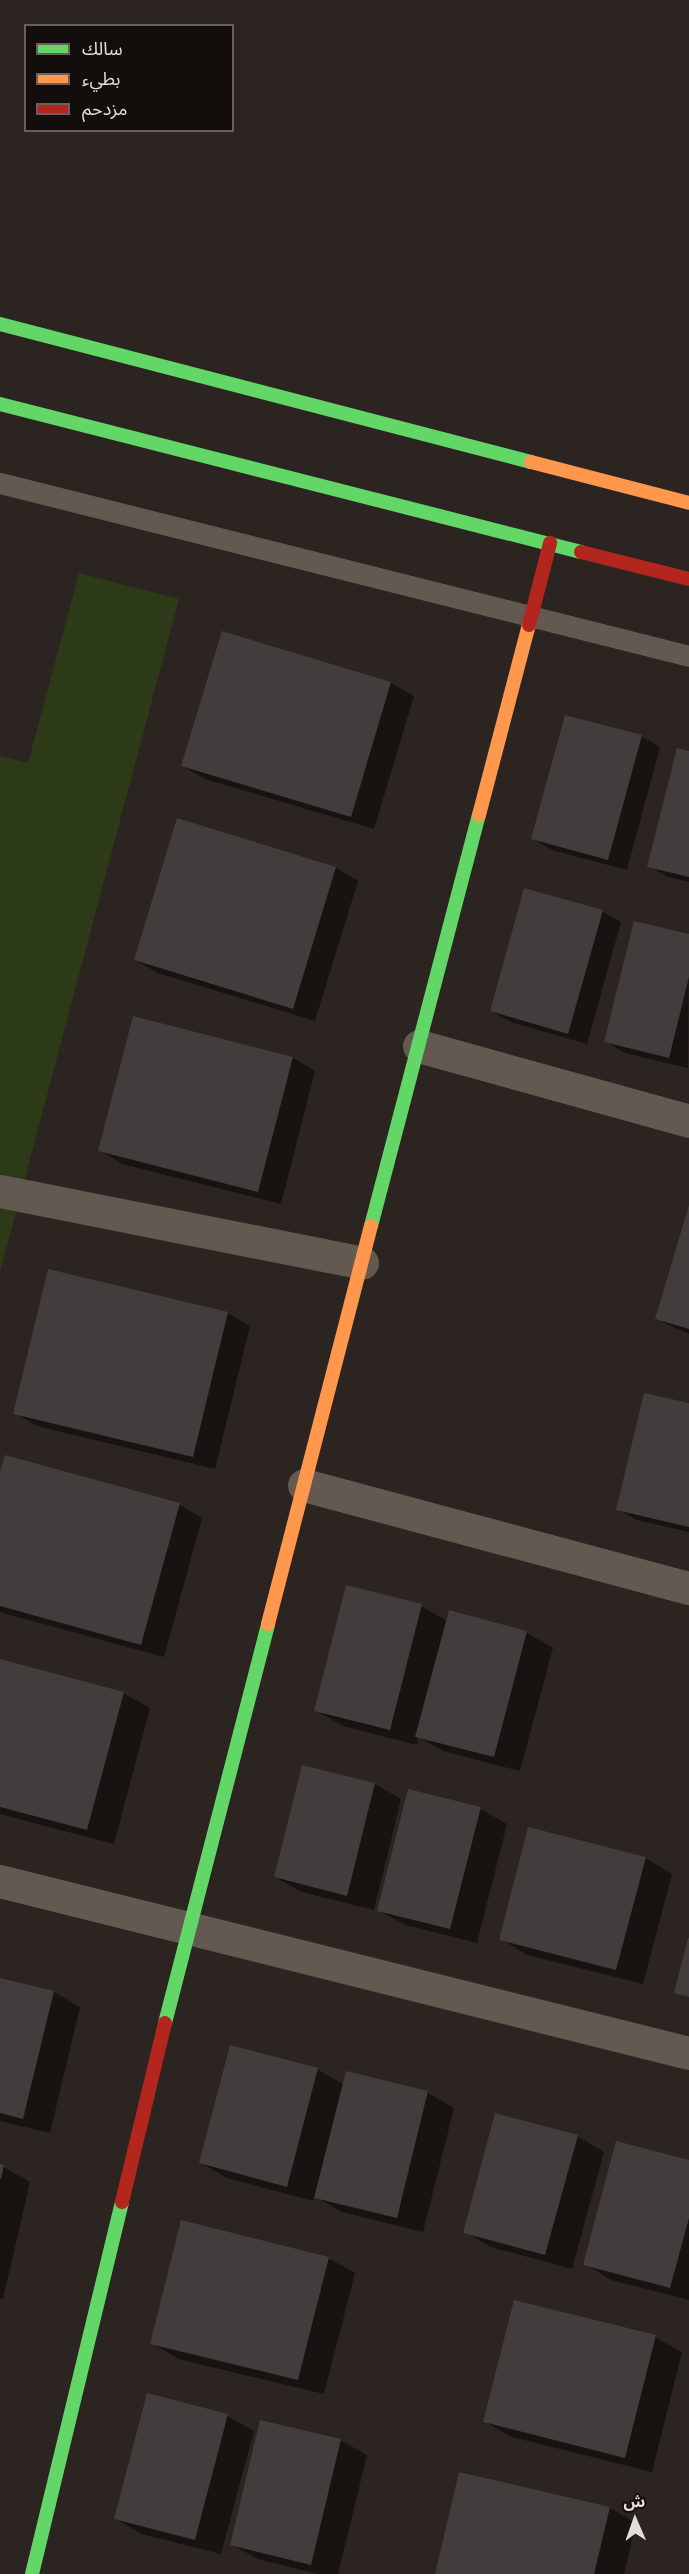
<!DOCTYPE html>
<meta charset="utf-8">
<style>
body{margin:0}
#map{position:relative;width:689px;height:2574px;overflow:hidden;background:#2b2420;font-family:Poppins,"Noto Sans Arabic",sans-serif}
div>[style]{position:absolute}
.green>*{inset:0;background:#2c3a18}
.shadow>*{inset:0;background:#0007}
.building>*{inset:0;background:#423c3c}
.lane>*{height:21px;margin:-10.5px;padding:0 10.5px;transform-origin:10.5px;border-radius:10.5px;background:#635950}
.street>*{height:33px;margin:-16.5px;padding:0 16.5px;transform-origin:16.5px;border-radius:16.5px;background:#635950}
.fast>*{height:14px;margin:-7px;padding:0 7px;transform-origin:7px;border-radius:7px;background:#63d668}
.slow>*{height:14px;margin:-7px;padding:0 7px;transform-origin:7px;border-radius:7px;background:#ff974d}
.jam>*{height:14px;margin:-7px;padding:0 7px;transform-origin:7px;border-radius:7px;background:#b3261e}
span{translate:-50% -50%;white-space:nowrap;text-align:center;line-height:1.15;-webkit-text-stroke:4.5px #130e0b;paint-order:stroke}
.legend{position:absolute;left:24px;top:24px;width:210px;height:108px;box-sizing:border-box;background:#130e0b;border:2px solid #67605d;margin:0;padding:8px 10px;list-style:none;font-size:18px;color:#e4dcd7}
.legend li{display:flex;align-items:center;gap:12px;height:30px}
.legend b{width:30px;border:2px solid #67605d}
.north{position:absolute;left:605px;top:2490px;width:60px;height:60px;-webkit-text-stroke:4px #130e0b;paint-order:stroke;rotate:358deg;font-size:16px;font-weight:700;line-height:24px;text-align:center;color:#e4dcd7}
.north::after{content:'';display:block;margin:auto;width:21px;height:27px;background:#e4dcd7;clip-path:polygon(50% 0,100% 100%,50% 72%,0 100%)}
</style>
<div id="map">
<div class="green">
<i style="clip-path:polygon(79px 573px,179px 599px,0 1272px,0 756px,28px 763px)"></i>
</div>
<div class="shadow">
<i style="clip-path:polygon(223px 633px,391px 683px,414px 696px,374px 829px,205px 779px,183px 766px)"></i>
<i style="clip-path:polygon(641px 736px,660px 747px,627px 870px,552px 850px,533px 839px)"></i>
<i style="clip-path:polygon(689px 753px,689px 882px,668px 877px,649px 866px)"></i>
<i style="clip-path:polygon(178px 820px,336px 868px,358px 881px,315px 1021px,158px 973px,135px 960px)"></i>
<i style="clip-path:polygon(602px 911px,621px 922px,587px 1044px,511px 1022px,491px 1011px)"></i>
<i style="clip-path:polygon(689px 936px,688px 1068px,625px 1053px,606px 1042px)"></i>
<i style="clip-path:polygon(293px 1058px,315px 1071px,281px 1204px,122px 1164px,100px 1150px)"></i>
<i style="clip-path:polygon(689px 1208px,689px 1334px,656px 1319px)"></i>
<i style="clip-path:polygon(227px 1313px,250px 1326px,215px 1469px,37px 1426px,15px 1413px)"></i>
<i style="clip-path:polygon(689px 1405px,689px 1532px,637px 1520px,618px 1509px)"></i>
<i style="clip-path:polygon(6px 1457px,180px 1505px,202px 1518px,164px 1657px,0 1612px,0 1477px)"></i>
<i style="clip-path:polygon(421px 1606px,447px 1621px,450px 1612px,527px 1633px,553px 1648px,520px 1771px,443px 1751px,418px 1737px,417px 1745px,343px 1726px,316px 1711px)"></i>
<i style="clip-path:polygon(0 1660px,123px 1693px,150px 1708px,114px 1844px,0 1814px)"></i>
<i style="clip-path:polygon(375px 1784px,401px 1799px,374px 1910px,302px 1892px,275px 1877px)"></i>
<i style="clip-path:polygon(481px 1809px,507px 1824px,477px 1943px,405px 1925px,378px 1910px)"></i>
<i style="clip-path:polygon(645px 1858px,672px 1874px,643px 1984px,527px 1955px,501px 1939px)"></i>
<i style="clip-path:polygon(0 1979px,54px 1992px,80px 2007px,50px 2133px,0 2121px)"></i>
<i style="clip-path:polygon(317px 2069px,344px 2085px,347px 2073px,428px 2093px,454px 2108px,423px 2232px,342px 2212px,314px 2196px,313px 2201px,227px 2178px,201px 2163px)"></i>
<i style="clip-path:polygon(577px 2136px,604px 2152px,572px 2269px,491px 2247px,465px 2232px)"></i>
<i style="clip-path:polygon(689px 2162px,689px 2300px,611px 2280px,585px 2264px)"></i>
<i style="clip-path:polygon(0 2165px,30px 2182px,3px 2299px,0 2298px)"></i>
<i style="clip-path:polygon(328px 2258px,355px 2273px,324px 2394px,178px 2359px,152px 2343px)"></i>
<i style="clip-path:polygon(655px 2337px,682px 2352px,652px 2472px,512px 2437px,485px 2422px)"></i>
<i style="clip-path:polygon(227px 2416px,254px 2431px,221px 2554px,142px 2534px,115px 2519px)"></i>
<i style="clip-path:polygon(340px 2440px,367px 2455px,338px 2574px,318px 2574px,258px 2559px,231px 2544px)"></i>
<i style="clip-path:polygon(460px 2473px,610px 2508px,636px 2523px,624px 2574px,436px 2574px)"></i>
</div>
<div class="building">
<i style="clip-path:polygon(222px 631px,391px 682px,351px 817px,181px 766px)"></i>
<i style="clip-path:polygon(565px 715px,642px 735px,608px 860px,531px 839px)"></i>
<i style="clip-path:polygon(677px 748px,689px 751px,689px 877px,647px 867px)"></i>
<i style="clip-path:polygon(177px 818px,336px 867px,293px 1009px,134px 960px)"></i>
<i style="clip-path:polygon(524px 888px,603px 910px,568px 1034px,490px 1011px)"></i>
<i style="clip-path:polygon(634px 921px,689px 934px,689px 977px,669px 1058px,604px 1042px)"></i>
<i style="clip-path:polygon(133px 1016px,293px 1057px,258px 1192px,98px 1151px)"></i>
<i style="clip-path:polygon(689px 1205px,689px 1329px,655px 1319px)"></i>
<i style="clip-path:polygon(48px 1269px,228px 1312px,193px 1457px,13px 1414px)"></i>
<i style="clip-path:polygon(644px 1393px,689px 1403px,689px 1527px,616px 1510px)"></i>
<i style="clip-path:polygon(5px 1455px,180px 1503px,141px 1645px,0 1606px,0 1472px)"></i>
<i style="clip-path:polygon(346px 1585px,422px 1604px,390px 1730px,314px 1711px)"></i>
<i style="clip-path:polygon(449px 1610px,527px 1631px,494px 1757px,415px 1737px)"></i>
<i style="clip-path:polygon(0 1659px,124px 1692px,87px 1830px,0 1807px)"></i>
<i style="clip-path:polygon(302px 1765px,375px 1783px,347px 1896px,274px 1877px)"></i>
<i style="clip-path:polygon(408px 1789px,481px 1807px,450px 1929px,377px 1911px)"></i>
<i style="clip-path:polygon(528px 1827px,646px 1857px,616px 1970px,499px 1940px)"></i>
<i style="clip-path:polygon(688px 1938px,689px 1938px,689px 1997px,674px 1993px)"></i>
<i style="clip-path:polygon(0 1978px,54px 1991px,23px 2119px,0 2113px)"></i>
<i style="clip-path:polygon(230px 2045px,318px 2068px,287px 2187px,199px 2163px)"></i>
<i style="clip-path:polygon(346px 2071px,428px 2091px,397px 2218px,314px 2198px)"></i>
<i style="clip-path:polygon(495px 2113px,578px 2135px,545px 2255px,463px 2233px)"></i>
<i style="clip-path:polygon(616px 2141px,689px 2160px,689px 2218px,670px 2288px,583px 2265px)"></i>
<i style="clip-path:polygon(0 2164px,4px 2165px,1px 2179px,0 2179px)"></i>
<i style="clip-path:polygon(181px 2220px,329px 2257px,298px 2380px,150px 2344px)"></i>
<i style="clip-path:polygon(514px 2300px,656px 2335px,625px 2458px,483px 2422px)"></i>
<i style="clip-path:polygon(147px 2393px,228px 2414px,195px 2540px,114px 2519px)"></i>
<i style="clip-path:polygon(260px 2420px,341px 2439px,311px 2565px,230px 2545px)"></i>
<i style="clip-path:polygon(459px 2472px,610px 2507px,594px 2574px,435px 2574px)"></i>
</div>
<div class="lane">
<i style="left:0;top:483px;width:710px;rotate:14.09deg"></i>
</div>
<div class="street">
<i style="left:419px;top:1046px;width:280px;rotate:15.5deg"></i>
<i style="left:0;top:1191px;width:369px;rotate:11.2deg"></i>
<i style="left:304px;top:1485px;width:399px;rotate:15deg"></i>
<i style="left:0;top:1881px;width:710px;rotate:14.02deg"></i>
</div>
<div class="fast">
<i style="left:0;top:324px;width:549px;rotate:14.57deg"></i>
<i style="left:0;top:404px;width:600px;rotate:14.29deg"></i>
<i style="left:371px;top:1226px;width:425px;rotate:-75.3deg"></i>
<i style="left:165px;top:2023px;width:412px;rotate:-75.5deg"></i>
<i style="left:32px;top:2574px;width:383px;rotate:-76.4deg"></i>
</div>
<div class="slow">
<i style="left:531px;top:462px;width:163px;rotate:14.5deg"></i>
<i style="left:479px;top:815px;width:196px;rotate:-75.3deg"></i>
<i style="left:268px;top:1624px;width:411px;rotate:-75.5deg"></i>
</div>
<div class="jam">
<i style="left:581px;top:552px;width:111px;rotate:14deg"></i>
<i style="left:529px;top:625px;width:85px;rotate:-75.6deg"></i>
<i style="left:122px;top:2202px;width:184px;rotate:-76.5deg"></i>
</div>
<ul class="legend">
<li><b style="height:8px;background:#63d668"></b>سالك</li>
<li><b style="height:8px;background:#ff974d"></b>بطيء</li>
<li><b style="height:8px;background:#b3261e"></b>مزدحم</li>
</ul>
<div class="north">ش</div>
</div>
